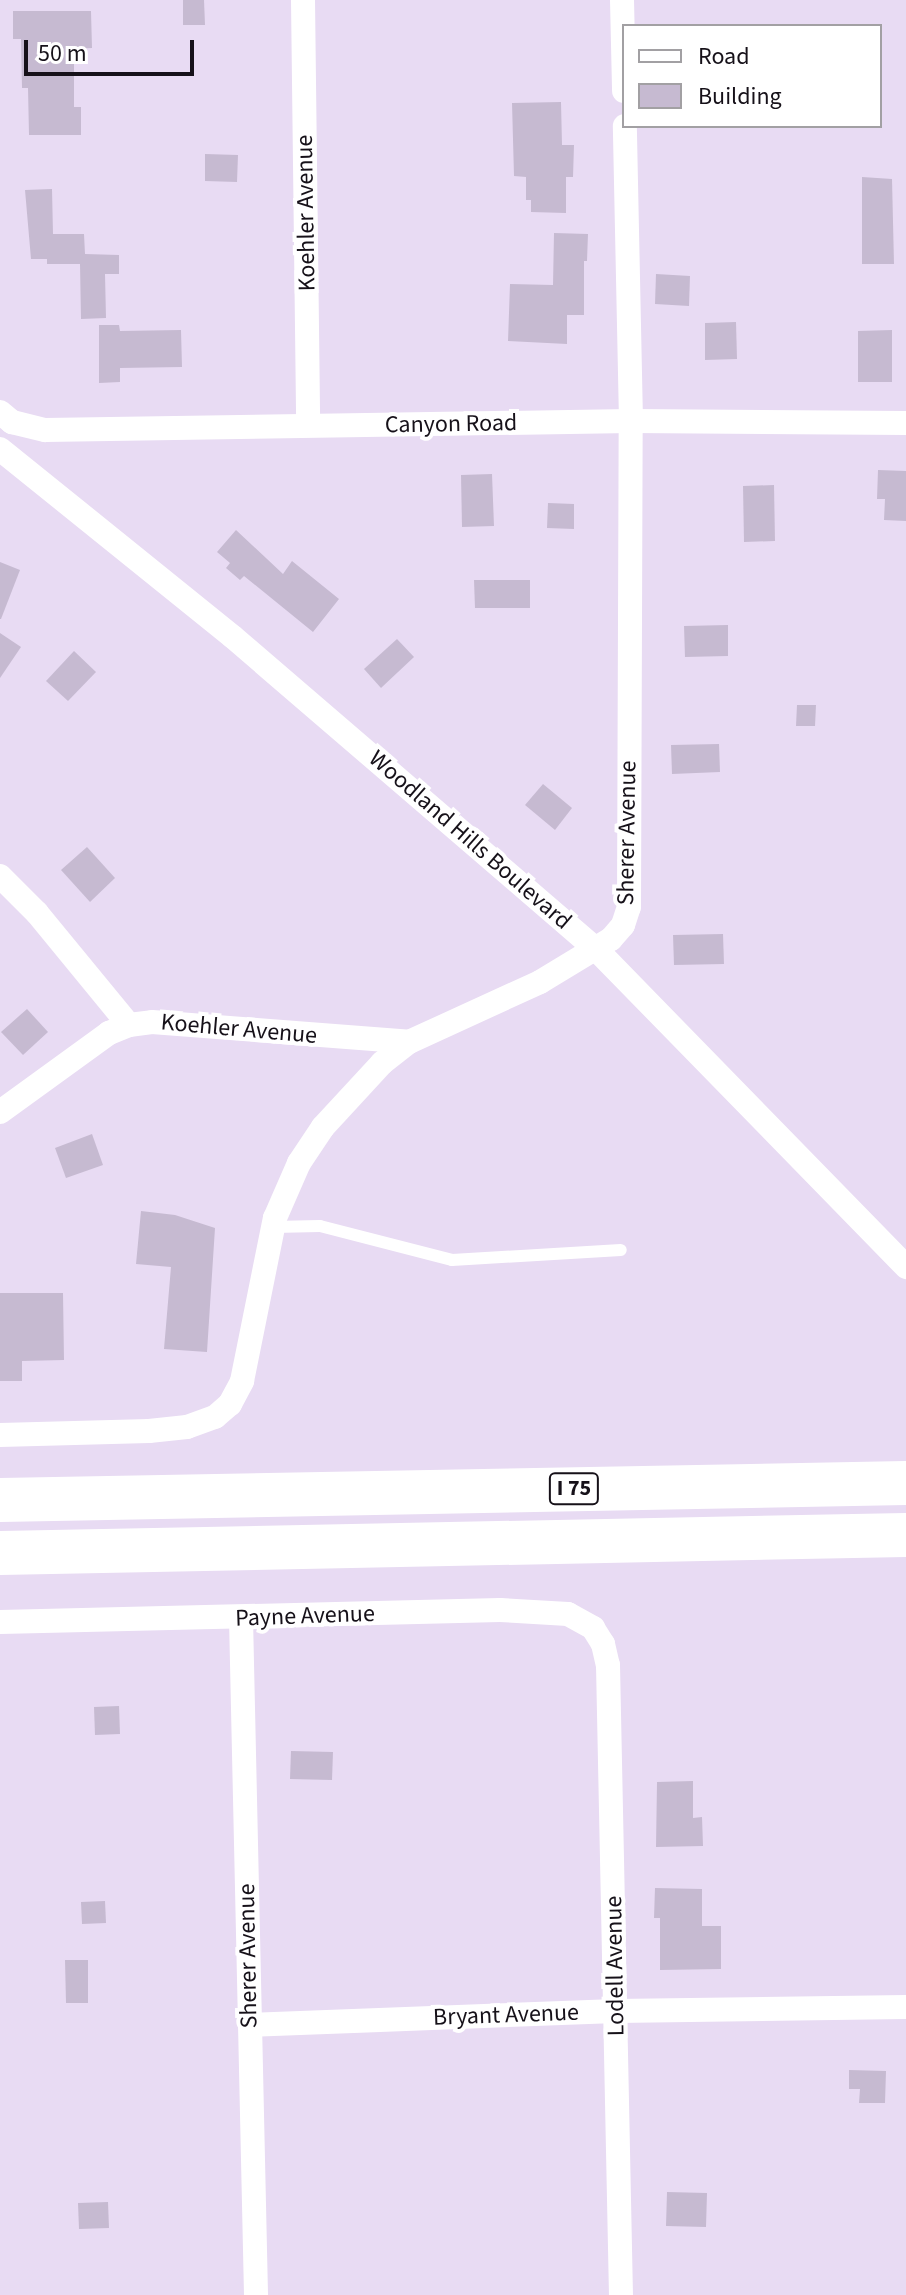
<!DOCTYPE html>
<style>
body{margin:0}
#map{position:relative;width:906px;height:2295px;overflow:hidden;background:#e8dbf3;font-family:"Source Sans 3",sans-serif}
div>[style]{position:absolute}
.building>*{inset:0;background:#c6bad1}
.service>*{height:12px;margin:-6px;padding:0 6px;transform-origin:6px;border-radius:6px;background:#fff}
.minor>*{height:24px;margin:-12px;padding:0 12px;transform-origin:12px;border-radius:12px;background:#fff}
.motorway>*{height:44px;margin:-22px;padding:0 22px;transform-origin:22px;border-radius:22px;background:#fff}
span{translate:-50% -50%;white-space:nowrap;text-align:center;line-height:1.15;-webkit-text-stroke:8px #fff;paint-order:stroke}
.shield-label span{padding:2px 6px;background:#fff;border:2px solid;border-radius:6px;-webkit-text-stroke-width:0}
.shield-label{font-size:22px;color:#161119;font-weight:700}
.street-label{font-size:24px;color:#161119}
.legend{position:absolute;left:622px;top:24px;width:260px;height:104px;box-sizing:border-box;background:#fff;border:2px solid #a2a0a3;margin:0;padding:10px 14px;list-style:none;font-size:24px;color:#161119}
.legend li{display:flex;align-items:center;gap:16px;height:40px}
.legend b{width:40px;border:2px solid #a2a0a3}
.scale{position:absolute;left:24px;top:40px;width:170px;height:36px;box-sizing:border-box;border:4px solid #161119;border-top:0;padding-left:10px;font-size:24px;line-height:28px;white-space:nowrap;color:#161119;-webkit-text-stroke:6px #fff;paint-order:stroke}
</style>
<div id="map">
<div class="building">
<i style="clip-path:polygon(183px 0,204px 0,205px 25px,183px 25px)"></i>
<i style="clip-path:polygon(13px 11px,91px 11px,92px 48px,74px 49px,74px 107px,81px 107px,81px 135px,29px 135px,28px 88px,22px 88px,21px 39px,13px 39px)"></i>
<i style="clip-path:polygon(561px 102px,562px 145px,574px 145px,573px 177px,566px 177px,566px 213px,531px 212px,531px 200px,526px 200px,526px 177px,514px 176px,512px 103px)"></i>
<i style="clip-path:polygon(205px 154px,238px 155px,237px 182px,205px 181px)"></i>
<i style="clip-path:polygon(862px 177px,892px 179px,894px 264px,862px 264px)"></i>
<i style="clip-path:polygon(52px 189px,53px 234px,84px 234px,85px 254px,119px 255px,119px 274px,105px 274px,106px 318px,81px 319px,80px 264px,47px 264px,47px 259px,31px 259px,25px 190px)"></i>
<i style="clip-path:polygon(554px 233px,588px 234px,587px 261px,584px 261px,584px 315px,567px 315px,567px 344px,508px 341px,510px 284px,553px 285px)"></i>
<i style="clip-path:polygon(656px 274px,690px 276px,689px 306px,655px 304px)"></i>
<i style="clip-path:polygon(736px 322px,737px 359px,705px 360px,705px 323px)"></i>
<i style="clip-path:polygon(99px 325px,119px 325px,120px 331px,181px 330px,182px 367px,120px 368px,120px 382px,99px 383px)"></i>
<i style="clip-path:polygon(892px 330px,892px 382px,858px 382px,858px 331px)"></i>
<i style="clip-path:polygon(878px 470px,906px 471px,906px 521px,884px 520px,885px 499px,877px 499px)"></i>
<i style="clip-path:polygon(492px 474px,494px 526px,462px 527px,461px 475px)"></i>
<i style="clip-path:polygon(774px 485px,775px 541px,744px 542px,743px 486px)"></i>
<i style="clip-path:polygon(548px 503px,574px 504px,574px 529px,547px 528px)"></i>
<i style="clip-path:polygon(236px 530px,283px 574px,292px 561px,339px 599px,313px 632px,244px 576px,240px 580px,226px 568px,230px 563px,217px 552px)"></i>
<i style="clip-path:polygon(0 562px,20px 570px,1px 619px,0 619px)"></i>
<i style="clip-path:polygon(474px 580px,530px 580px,530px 608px,475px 608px)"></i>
<i style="clip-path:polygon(728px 625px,728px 656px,685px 657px,684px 626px)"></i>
<i style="clip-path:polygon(0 633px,21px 647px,0 678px)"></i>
<i style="clip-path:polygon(397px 639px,414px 657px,381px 688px,364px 669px)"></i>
<i style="clip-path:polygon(74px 651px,96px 672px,68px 701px,46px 681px)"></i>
<i style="clip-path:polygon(797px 705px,816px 705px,815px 726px,796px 726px)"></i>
<i style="clip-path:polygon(719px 744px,720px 772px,672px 774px,671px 745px)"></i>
<i style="clip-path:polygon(543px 784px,572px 808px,555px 830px,525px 805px)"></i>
<i style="clip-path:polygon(87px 847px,115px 878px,90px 902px,61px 870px)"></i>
<i style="clip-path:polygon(723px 934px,724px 964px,674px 965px,673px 935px)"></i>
<i style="clip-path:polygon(27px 1009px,48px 1032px,23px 1055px,1px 1032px)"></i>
<i style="clip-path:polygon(92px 1134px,103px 1165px,66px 1178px,55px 1148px)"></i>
<i style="clip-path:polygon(141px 1211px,175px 1215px,215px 1228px,207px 1352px,164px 1349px,171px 1267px,136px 1264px)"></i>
<i style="clip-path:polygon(0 1293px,63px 1293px,64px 1360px,22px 1361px,22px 1381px,0 1381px)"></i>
<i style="clip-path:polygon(119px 1706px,120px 1734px,95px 1735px,94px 1707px)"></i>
<i style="clip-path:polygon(291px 1751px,333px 1752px,332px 1780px,290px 1779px)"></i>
<i style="clip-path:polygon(693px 1781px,693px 1818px,702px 1817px,703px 1846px,656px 1847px,657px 1782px)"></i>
<i style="clip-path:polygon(655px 1888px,702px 1889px,702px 1926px,721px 1926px,721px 1969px,660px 1970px,660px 1918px,654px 1918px)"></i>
<i style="clip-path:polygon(105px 1901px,106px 1923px,82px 1924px,81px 1902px)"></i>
<i style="clip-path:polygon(65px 1960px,88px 1960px,88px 2003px,66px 2003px)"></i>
<i style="clip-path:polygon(849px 2070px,886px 2071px,885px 2103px,859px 2103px,860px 2089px,849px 2089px)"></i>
<i style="clip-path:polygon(667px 2192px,707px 2193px,706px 2227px,666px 2226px)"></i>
<i style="clip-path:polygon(108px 2202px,109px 2228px,79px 2229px,78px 2203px)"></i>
</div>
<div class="service">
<i style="left:273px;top:1227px;width:47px;rotate:-1.2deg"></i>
<i style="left:320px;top:1226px;width:136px;rotate:14.4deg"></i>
<i style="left:452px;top:1260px;width:169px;rotate:-3.4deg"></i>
</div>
<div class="minor">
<i style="left:303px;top:0;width:425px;rotate:89.3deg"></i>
<i style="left:622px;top:0;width:91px;rotate:88.7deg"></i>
<i style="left:0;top:412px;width:16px;rotate:40deg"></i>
<i style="left:12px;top:422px;width:34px;rotate:14deg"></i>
<i style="left:45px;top:430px;width:586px;rotate:-0.88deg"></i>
<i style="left:631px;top:421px;width:275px;rotate:0.4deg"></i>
<i style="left:0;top:449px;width:299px;rotate:38.9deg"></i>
<i style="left:233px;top:637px;width:477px;rotate:40.7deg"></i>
<i style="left:595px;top:948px;width:446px;rotate:45.7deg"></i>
<i style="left:0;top:876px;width:52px;rotate:45deg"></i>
<i style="left:37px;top:913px;width:145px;rotate:50.6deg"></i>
<i style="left:0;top:1112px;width:135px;rotate:-35.9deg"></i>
<i style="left:109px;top:1033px;width:22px;rotate:-22deg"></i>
<i style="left:129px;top:1025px;width:23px;rotate:-7deg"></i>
<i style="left:152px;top:1022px;width:258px;rotate:4.4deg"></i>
<i style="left:0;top:1435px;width:149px;rotate:-1.5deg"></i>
<i style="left:149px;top:1431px;width:38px;rotate:-6deg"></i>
<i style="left:187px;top:1427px;width:30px;rotate:-20deg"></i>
<i style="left:215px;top:1417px;width:20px;rotate:-41deg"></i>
<i style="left:230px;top:1404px;width:26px;rotate:-62deg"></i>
<i style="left:242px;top:1381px;width:166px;rotate:-78.6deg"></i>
<i style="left:275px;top:1218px;width:60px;rotate:-66.4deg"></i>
<i style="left:299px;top:1163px;width:43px;rotate:-56.3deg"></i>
<i style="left:323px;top:1127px;width:87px;rotate:-47.3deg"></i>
<i style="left:382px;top:1063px;width:34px;rotate:-38deg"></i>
<i style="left:409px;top:1042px;width:144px;rotate:-24.6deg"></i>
<i style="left:540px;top:982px;width:83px;rotate:-31.2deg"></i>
<i style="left:611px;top:939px;width:18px;rotate:-49deg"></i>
<i style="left:623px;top:925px;width:19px;rotate:-72deg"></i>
<i style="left:629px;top:907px;width:486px;rotate:-89.8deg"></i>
<i style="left:631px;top:421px;width:295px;rotate:-91.2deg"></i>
<i style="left:241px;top:1618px;width:677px;rotate:88.73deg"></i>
<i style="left:0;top:1622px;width:500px;rotate:-1.37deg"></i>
<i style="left:500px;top:1610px;width:68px;rotate:3.4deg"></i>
<i style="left:568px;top:1614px;width:29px;rotate:29deg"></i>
<i style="left:593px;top:1628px;width:19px;rotate:58deg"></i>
<i style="left:603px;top:1644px;width:22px;rotate:77deg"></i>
<i style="left:608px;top:1665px;width:630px;rotate:88.82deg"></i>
<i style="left:250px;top:2025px;width:366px;rotate:-2.2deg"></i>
<i style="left:616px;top:2011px;width:290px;rotate:-0.8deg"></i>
</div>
<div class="motorway">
<i style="left:0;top:1500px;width:906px;rotate:-1.07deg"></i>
<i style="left:0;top:1553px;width:906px;rotate:-1.14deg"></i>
</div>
<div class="shield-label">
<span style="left:574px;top:1489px">I 75</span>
</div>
<div class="street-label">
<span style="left:306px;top:213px;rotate:-91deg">Koehler Avenue</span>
<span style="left:451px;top:424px;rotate:-1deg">Canyon Road</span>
<span style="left:627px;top:833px;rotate:-89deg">Sherer Avenue</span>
<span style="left:470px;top:840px;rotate:41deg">Woodland Hills Boulevard</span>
<span style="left:239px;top:1029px;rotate:5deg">Koehler Avenue</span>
<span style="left:305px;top:1616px;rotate:-2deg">Payne Avenue</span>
<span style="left:248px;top:1956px;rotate:-91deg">Sherer Avenue</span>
<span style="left:615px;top:1966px;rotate:-91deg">Lodell Avenue</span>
<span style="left:506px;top:2015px;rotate:-2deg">Bryant Avenue</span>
</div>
<ul class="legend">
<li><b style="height:10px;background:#fff"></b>Road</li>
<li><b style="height:22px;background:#c6bad1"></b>Building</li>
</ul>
<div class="scale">50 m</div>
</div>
